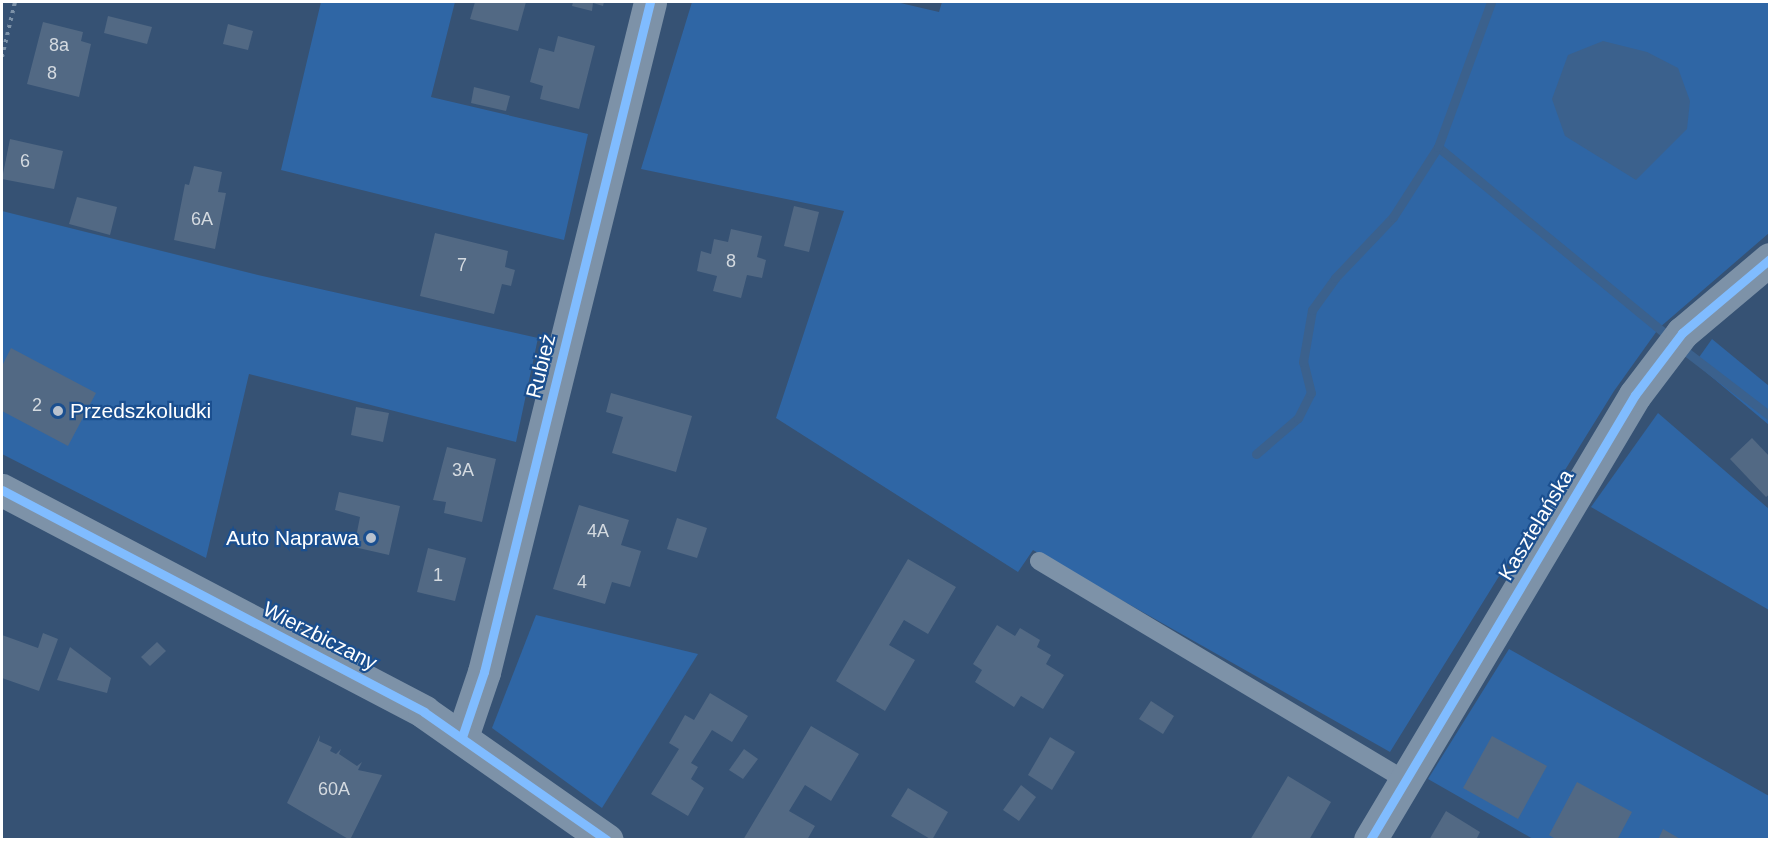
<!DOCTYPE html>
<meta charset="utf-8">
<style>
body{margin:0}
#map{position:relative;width:1771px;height:841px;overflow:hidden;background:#365274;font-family:Arial,sans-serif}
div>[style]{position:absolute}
.green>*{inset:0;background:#2f66a5}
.water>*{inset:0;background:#3b618d}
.stream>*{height:9px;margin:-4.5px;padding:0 4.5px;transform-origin:4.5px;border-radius:4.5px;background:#3b618d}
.building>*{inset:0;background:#526984}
.path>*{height:4px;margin-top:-2px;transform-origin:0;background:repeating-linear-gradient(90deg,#7d92a8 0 3px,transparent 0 7.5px)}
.service>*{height:18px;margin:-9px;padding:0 9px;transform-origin:9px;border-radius:9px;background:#7d92a8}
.minor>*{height:33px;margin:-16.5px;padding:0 16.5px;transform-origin:16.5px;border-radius:16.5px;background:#7d92a8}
.tertiary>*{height:33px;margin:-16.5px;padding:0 16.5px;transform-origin:16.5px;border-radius:16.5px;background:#7d92a8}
.cycleway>*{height:9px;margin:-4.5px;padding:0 4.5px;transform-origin:4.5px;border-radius:4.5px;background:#80bcff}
.dots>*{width:16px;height:16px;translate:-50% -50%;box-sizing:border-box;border:3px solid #1b4f8f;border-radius:50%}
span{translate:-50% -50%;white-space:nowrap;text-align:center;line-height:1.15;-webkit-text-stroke:4.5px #1b4f8f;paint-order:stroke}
.number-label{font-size:18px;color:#d4dae0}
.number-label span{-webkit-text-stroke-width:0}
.street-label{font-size:21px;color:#fff}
.poi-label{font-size:21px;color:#fff}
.left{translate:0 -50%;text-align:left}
.right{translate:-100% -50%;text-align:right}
.frame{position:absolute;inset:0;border:3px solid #fff;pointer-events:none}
</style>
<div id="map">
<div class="green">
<i style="clip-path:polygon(321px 2px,455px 2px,431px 97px,588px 134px,564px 240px,281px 170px)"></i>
<i style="clip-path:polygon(692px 2px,896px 2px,939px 12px,942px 2px,1769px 2px,1769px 233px,1659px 328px,1614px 391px,1390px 752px,1033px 550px,1018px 572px,776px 418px,844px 211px,641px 169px)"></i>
<i style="clip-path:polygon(2px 211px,258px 275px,538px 338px,516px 442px,249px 374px,206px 558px,2px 454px)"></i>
<i style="clip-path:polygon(1712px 339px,1769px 386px,1769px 425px,1695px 363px)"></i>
<i style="clip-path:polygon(1658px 413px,1769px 509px,1769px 610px,1591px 507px)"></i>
<i style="clip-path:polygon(536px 615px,698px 654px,602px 808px,492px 728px)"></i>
<i style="clip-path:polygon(1509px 649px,1769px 796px,1769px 839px,1533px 839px,1428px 779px)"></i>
</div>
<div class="water">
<i style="clip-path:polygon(1603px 41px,1647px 52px,1678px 68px,1690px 101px,1687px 129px,1636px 180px,1565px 136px,1552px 99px,1568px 55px)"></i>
</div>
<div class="stream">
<i style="left:1438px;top:147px;width:291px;rotate:39.4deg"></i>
<i style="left:1684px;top:350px;width:108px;rotate:37.5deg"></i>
<i style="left:1256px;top:454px;width:55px;rotate:-40.6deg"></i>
<i style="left:1298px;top:418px;width:28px;rotate:-63deg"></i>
<i style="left:1311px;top:393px;width:32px;rotate:-104deg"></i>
<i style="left:1303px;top:362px;width:53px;rotate:-80.2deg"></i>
<i style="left:1312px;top:310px;width:39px;rotate:-54deg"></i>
<i style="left:1335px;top:278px;width:84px;rotate:-46.4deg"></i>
<i style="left:1393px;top:217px;width:83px;rotate:-57.3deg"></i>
<i style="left:1438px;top:147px;width:154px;rotate:-69.9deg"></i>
</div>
<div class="building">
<i style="clip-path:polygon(475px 2px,526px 2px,518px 31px,470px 19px)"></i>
<i style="clip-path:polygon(573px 2px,604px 2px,603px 6px,593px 3px,592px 11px,572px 6px)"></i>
<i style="clip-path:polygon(108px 16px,152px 27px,147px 44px,104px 33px)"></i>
<i style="clip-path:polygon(43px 22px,83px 32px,81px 41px,91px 44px,79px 97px,27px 84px)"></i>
<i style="clip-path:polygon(228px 24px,253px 31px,248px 50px,223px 44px)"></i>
<i style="clip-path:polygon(558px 36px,595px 46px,579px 109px,540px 99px,543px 86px,530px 82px,539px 48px,554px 52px)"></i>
<i style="clip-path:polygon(474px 87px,510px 96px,506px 111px,471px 103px)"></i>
<i style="clip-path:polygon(10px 139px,63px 151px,54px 189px,2px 179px)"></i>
<i style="clip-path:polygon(194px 166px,222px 172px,218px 192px,226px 193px,215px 249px,174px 240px,185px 184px,189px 185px)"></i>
<i style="clip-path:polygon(77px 197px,117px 207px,110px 235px,69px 224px)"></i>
<i style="clip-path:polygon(794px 206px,819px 212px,809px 252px,784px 246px)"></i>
<i style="clip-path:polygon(731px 229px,762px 236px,757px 257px,766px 260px,762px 278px,747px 275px,741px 298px,713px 291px,717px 276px,697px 271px,701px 251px,711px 254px,714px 239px,728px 242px)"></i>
<i style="clip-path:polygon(435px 233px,508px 251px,505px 267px,515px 270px,511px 286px,502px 284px,494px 314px,420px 296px)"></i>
<i style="clip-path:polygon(11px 348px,96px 393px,68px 446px,2px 411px,2px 366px)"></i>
<i style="clip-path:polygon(611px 393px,692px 416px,676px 472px,612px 453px,623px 417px,606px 412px)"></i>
<i style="clip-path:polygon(356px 407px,389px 413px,383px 442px,351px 435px)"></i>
<i style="clip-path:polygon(1752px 438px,1770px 457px,1770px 494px,1766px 497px,1730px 459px)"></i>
<i style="clip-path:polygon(447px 447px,496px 459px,482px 522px,444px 513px,446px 502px,433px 500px)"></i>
<i style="clip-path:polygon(339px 492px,400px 506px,389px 555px,354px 547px,360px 517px,335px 510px)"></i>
<i style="clip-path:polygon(579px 505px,629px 520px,621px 545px,641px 551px,630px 587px,612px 582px,605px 604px,553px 589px)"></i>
<i style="clip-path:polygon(677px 518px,707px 528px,697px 558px,667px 549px)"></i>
<i style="clip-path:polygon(428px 548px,466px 558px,455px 601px,417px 592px)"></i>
<i style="clip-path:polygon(908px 559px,956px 587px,928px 634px,904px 620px,889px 645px,915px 660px,885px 711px,836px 681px)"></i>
<i style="clip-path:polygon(997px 625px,1015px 636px,1020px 628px,1040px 640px,1037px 647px,1051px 655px,1046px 664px,1064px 675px,1043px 709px,1021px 696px,1014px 707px,975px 682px,982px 670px,973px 664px)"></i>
<i style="clip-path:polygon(43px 633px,58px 639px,39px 691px,2px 678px,2px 635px,38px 648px)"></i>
<i style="clip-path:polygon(157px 642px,166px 651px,150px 666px,141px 657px)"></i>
<i style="clip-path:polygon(70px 647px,111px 678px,107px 693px,57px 680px)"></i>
<i style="clip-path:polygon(710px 693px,748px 716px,732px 742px,712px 730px,691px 763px,698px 767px,691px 779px,704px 788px,688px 816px,651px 794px,679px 749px,669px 743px,685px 715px,694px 720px)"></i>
<i style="clip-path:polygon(1151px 701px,1174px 716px,1163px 734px,1139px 719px)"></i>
<i style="clip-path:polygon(811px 726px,859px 754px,831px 801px,805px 785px,789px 811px,815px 826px,807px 840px,743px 840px)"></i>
<i style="clip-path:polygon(320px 735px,319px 741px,332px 747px,330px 751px,336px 754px,341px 749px,339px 754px,357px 766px,362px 762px,358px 770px,382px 775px,350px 840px,287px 803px)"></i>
<i style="clip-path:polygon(1492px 736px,1547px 766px,1518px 819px,1463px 788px)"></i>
<i style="clip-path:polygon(1050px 737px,1075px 752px,1052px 790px,1028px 775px)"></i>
<i style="clip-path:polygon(744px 749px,758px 759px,743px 779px,729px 770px)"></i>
<i style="clip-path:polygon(1288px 776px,1331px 802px,1309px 840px,1250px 840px)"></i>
<i style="clip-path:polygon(1577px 782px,1632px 812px,1617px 840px,1557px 840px,1549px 835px)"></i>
<i style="clip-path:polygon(1021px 785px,1036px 797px,1019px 821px,1003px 810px)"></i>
<i style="clip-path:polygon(908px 788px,948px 812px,932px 840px,891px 816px)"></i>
<i style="clip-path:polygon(1446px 811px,1480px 832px,1476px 840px,1429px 840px)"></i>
<i style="clip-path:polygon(1663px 829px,1682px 840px,1658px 840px)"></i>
</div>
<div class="path">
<i style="left:2px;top:57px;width:57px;rotate:-76.7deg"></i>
</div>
<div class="service">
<i style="left:1039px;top:561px;width:427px;rotate:30.9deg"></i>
</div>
<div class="minor">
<i style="left:462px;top:737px;width:69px;rotate:-71.3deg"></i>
<i style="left:484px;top:672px;width:690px;rotate:-76.08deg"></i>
<i style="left:1370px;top:840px;width:518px;rotate:-59.23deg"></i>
<i style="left:1635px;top:395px;width:78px;rotate:-52.8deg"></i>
<i style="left:1682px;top:333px;width:115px;rotate:-40.1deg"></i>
</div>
<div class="tertiary">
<i style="left:2px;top:490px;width:477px;rotate:27.7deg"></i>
<i style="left:424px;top:712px;width:223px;rotate:35deg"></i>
</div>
<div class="cycleway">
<i style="left:2px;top:490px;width:477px;rotate:27.7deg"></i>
<i style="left:424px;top:712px;width:223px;rotate:35deg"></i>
<i style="left:462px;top:737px;width:69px;rotate:-71.3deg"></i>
<i style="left:484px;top:672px;width:690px;rotate:-76.08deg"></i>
<i style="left:1370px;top:840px;width:518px;rotate:-59.23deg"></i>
<i style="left:1635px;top:395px;width:78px;rotate:-52.8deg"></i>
<i style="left:1682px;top:333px;width:115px;rotate:-40.1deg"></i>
</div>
<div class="dots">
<i style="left:58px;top:411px;background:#b9c2ce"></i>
<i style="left:371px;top:538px;background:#b9c2ce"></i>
</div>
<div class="number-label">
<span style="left:59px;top:45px">8a</span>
<span style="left:52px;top:73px">8</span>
<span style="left:25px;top:161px">6</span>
<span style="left:202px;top:219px">6A</span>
<span style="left:731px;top:261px">8</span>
<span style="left:462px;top:265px">7</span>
<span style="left:37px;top:405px">2</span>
<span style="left:463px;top:470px">3A</span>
<span style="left:598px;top:531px">4A</span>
<span style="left:438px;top:575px">1</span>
<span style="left:582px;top:582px">4</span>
<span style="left:334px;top:789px">60A</span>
</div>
<div class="street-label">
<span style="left:541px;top:366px;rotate:-76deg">Rubież</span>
<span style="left:1536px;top:525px;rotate:-59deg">Kasztelańska</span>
<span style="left:320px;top:636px;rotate:27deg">Wierzbiczany</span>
</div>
<div class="poi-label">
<span class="left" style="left:70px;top:411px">Przedszkoludki</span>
<span class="right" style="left:359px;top:538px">Auto Naprawa</span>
</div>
<div class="frame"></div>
</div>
